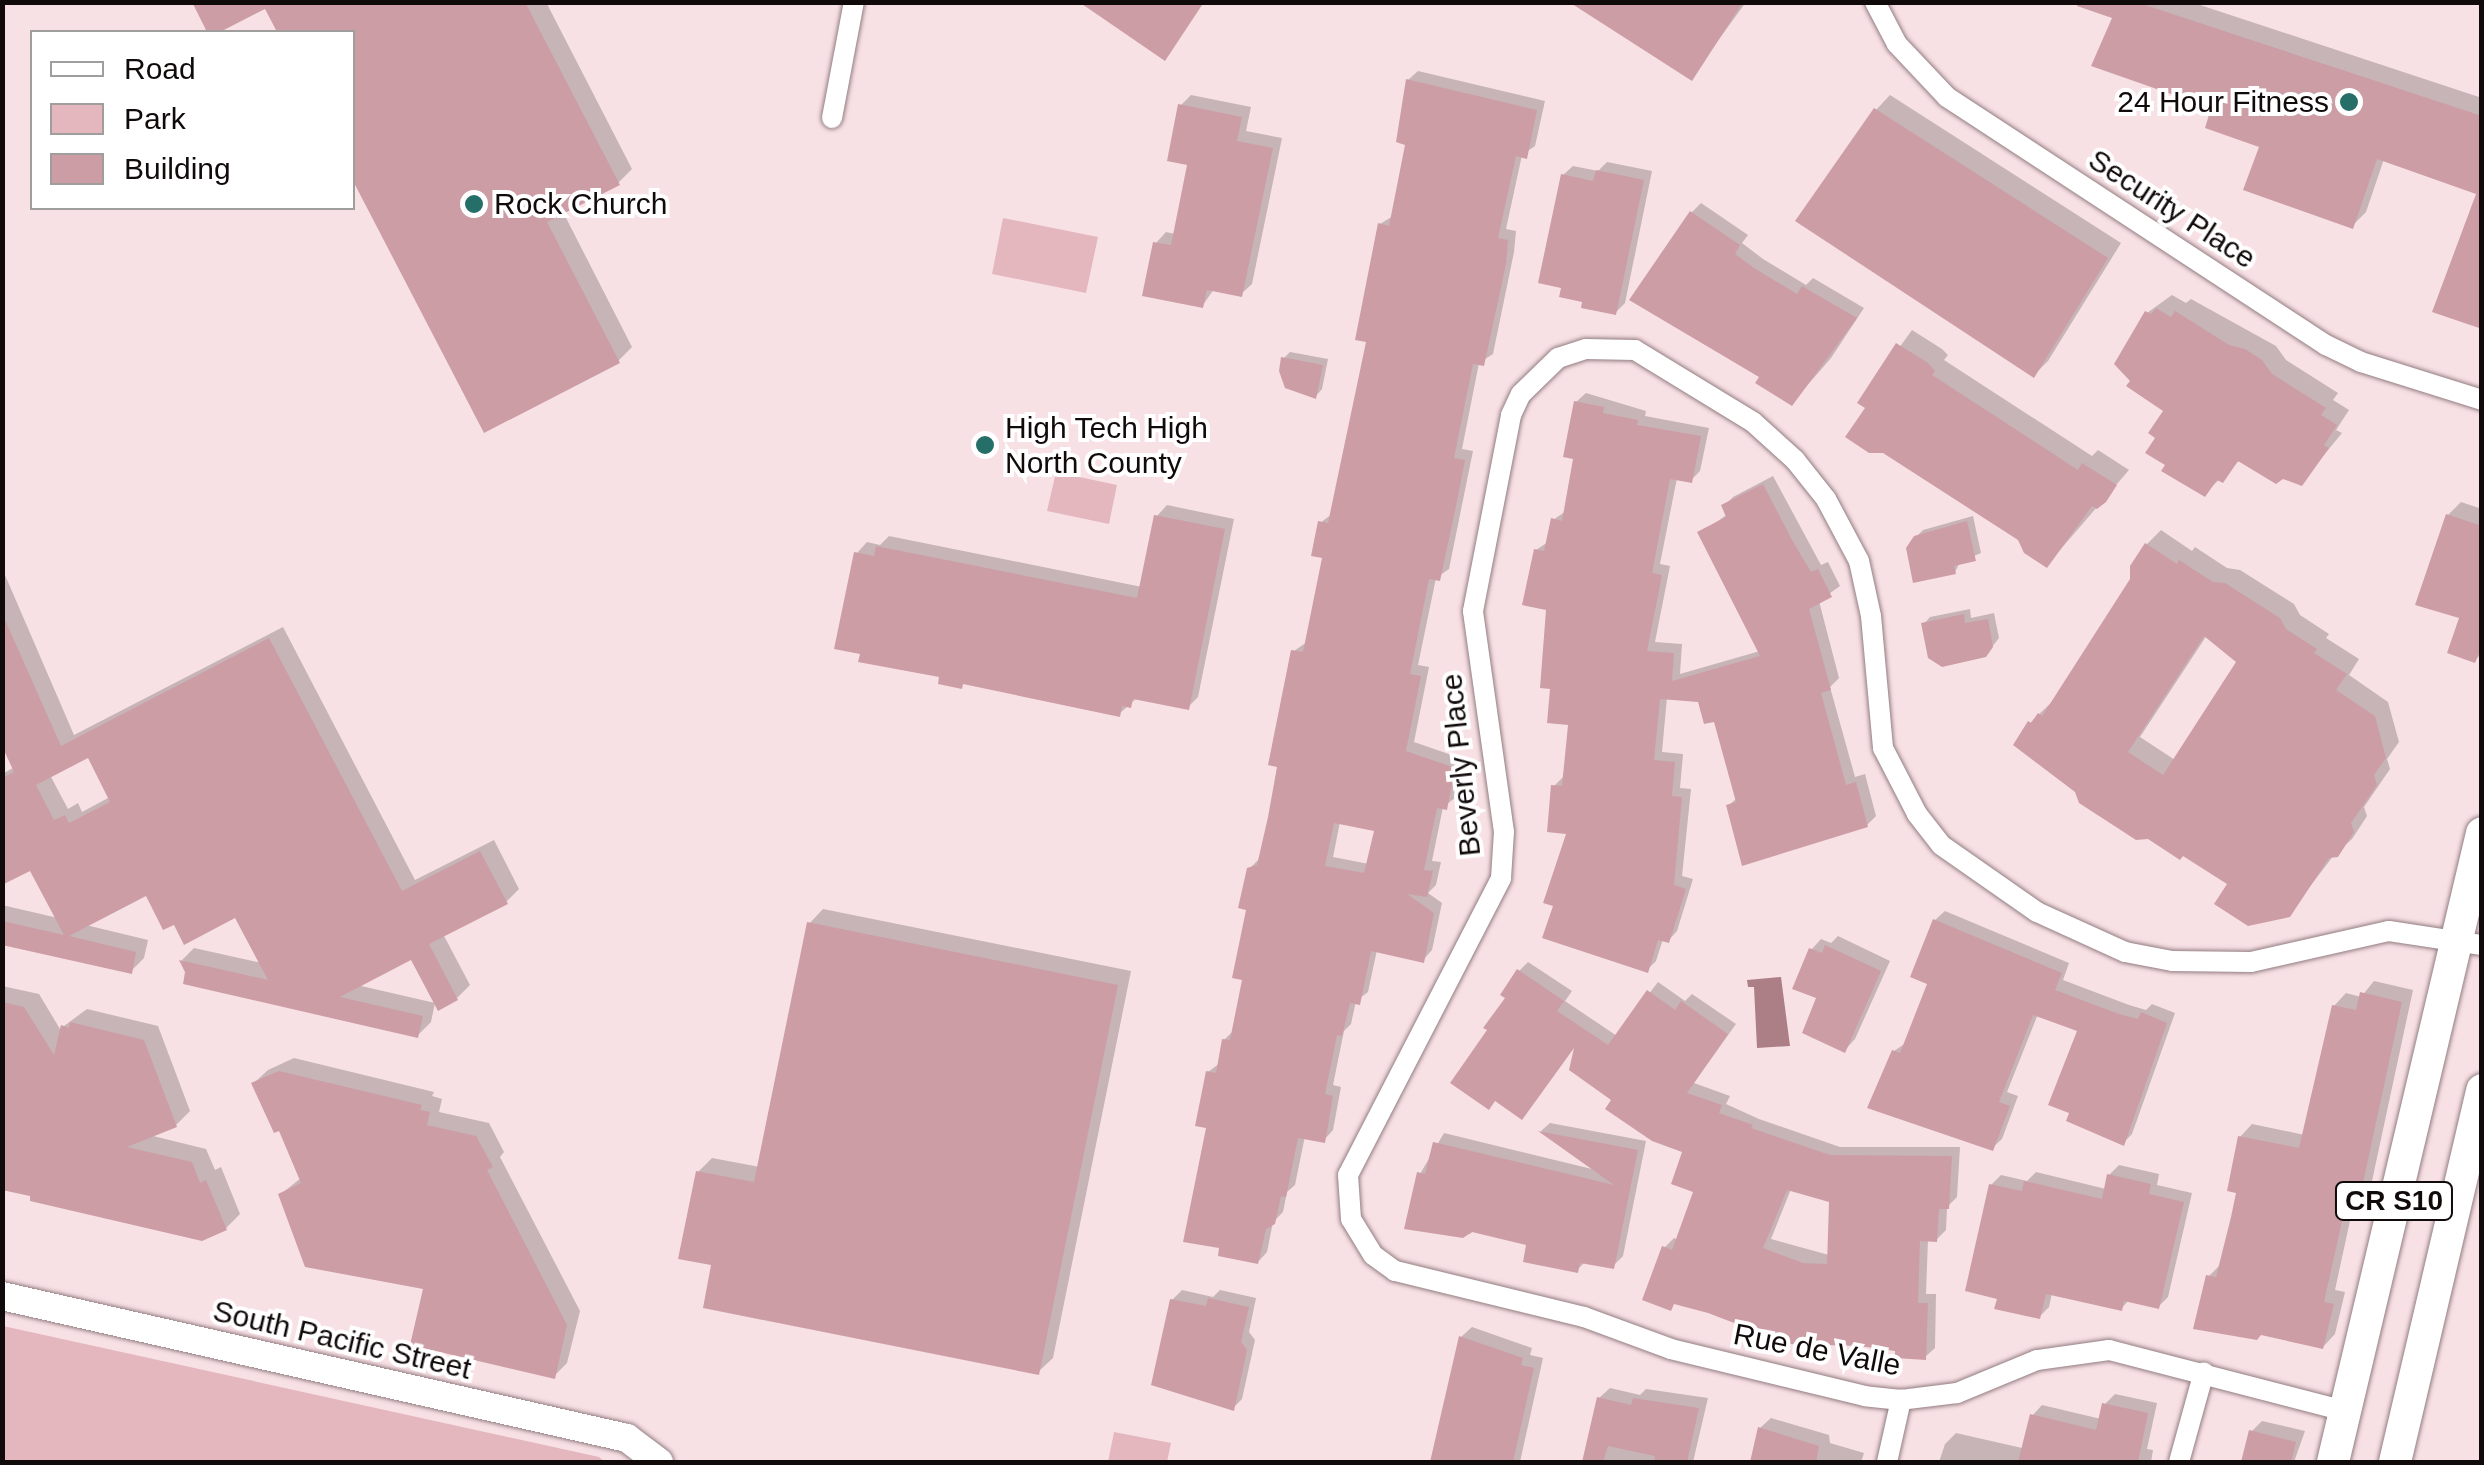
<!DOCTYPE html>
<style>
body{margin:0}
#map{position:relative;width:2484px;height:1465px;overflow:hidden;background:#f8e1e5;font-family:Helvetica,sans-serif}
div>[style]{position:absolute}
.green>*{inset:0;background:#e4b7bf}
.water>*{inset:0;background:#ac7e86}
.shadow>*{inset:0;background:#0003}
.building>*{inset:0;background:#cd9da5}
.roads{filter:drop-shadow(0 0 2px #927d81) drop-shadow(0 0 2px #927d81)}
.street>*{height:20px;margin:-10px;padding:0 10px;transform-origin:10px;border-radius:10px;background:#fff}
.secondary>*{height:28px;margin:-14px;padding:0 14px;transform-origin:14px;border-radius:14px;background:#fff}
.primary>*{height:32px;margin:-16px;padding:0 16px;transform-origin:16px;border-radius:16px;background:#fff}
.dots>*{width:28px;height:28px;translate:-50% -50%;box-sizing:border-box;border:5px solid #fff;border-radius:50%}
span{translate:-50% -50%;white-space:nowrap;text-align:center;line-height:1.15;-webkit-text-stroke:8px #fff;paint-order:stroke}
.shield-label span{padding:2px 8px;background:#fff;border:2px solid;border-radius:8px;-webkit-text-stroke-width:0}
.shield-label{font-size:28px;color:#110a0b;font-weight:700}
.poi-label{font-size:30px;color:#110a0b}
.right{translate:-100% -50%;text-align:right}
.left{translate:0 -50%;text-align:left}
.street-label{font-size:30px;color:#110a0b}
.frame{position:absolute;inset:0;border:5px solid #110a0b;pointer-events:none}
.legend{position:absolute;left:30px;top:30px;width:325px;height:180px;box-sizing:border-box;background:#fff;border:2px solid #a09d9d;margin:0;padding:12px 18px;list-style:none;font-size:30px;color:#110a0b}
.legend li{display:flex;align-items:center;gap:20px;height:50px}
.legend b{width:50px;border:2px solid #a09d9d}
</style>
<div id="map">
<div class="green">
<i style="clip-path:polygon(1003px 218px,1098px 237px,1086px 293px,992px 274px)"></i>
<i style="clip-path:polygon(1056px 472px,1117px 485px,1109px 524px,1047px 511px)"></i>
<i style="clip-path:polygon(3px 1326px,599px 1457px,605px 1462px,3px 1462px)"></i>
<i style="clip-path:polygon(1114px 1432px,1171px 1443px,1167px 1462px,1108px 1462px)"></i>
</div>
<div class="water">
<i style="clip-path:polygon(1781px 977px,1790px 1046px,1757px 1048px,1754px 987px,1748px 987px,1747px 980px)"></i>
</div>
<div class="shadow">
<i style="clip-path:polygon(194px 2px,546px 2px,632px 169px,618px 183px,563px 212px,632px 347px,618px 361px,352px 32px,280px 32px,266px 6px,210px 32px)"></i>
<i style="clip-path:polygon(1574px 2px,1746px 2px,1691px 78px)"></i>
<i style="clip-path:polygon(2074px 2px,2191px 2px,2482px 98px,2482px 326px,2479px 192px,2384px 159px,2366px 212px,2352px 226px,2116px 16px)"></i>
<i style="clip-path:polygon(evenodd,1418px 71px,1545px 101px,1535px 146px,1522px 155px,1506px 229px,1516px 231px,1514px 252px,1493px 354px,1479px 363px,1462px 449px,1473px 451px,1464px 495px,1449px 569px,1436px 578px,1418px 665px,1429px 667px,1414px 742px,1463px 759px,1455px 798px,1443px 807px,1432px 861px,1441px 862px,1436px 885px,1428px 893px,1442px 903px,1432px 950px,1423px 960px,1377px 950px,1368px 992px,1356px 1001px,1351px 1024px,1344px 1031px,1333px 1085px,1341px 1087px,1333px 1130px,1324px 1140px,1305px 1136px,1295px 1185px,1287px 1192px,1283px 1212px,1273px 1222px,1267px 1252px,1258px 1262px,1209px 1126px,1208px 1072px,1220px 1063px,1224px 1040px,1234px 1030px,1245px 978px,1249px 869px,1259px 859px,1270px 817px,1294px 651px,1307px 642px,1325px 556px,1320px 523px,1332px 514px,1369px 340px,1380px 224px,1393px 216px,1408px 143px,1408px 80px,1418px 71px,1340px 822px,1377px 829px,1369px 864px,1333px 857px,1340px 822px)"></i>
<i style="clip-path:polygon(1191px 95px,1251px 107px,1246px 131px,1282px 138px,1252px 284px,1241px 294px,1214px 289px,1203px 305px,1156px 243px,1166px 232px,1175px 234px,1190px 163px,1180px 106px)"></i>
<i style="clip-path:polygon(1890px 95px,2121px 243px,2048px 361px,2034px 375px,1876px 110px)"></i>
<i style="clip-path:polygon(1607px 162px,1652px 171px,1625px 303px,1616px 312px,1585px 300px,1563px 175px,1573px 166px,1598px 171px)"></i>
<i style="clip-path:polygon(1701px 203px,1748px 235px,1742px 243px,1763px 259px,1806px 285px,1813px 278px,1864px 308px,1831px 358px,1792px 403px,1762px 376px,1691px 213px)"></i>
<i style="clip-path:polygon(2172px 295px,2186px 303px,2191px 299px,2276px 346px,2286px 360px,2338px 393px,2333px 400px,2349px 410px,2336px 430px,2342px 433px,2301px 483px,2241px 459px,2204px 494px,2169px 464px,2158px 437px,2167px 410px,2147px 313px)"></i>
<i style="clip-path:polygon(1912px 330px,1942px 349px,1948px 355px,1944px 360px,2092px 456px,2098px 450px,2129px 470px,2047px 565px,1860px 402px)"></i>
<i style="clip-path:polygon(1290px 352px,1328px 359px,1322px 389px,1316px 396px,1284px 358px)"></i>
<i style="clip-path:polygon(1586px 393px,1646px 411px,1645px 416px,1709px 428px,1700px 471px,1691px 480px,1677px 478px,1660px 564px,1670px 566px,1655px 642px,1682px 644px,1680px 674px,1760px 651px,1700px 533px,1728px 514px,1724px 506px,1733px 497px,1773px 476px,1821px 565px,1828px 562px,1840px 586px,1819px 601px,1839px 678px,1830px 687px,1855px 777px,1865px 774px,1876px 816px,1867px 825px,1729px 805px,1737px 798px,1716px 718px,1700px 700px,1667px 697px,1662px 752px,1683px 754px,1680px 788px,1691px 789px,1682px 876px,1693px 879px,1677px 931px,1668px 941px,1663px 939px,1656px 961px,1647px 970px,1557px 905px,1569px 832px,1554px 786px,1563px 777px,1571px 722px,1553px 687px,1549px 608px,1536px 550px,1548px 542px,1553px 520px,1566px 511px,1576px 457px,1576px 402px)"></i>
<i style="clip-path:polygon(2461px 502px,2482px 509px,2482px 653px,2475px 660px,2463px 617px,2448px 515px)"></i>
<i style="clip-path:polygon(1167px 505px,1234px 519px,1198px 697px,1188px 707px,1138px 697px,1119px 714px,942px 675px,857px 553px,867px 542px,880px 545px,889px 536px,1142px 587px,1157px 516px)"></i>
<i style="clip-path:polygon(1973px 516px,1981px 553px,1960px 562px,1955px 572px,1916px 537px,1923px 530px)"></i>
<i style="clip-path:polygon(evenodd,2161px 530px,2192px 551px,2195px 547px,2227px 568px,2240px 570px,2294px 604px,2300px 615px,2329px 634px,2326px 638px,2359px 659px,2349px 675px,2388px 702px,2399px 742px,2387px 759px,2390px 769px,2364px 807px,2367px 816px,2352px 839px,2334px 855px,2289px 914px,2077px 790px,2030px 723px,2054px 700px,2133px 579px,2147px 544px,2161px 530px,2207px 635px,2239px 662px,2175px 760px,2140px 737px,2207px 635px)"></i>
<i style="clip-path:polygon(evenodd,2px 568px,74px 735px,283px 627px,415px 880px,494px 840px,519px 889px,506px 902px,443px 934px,470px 985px,457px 998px,412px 957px,357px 985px,435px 1003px,431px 1022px,418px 1035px,188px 972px,182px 960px,194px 948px,262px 963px,236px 915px,147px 893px,86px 925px,148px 940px,144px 958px,131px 971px,2px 942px,2px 905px,58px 918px,31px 867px,2px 882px,2px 774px,15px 767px,2px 739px,2px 568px,89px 755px,110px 797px,82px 812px,78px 803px,68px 809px,50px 775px,89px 755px)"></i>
<i style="clip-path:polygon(1970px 609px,1971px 618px,1994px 613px,1999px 638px,1992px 647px,1924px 624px,1930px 617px)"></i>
<i style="clip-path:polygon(823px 909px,1131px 971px,1053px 1358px,1038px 1372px,698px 1172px,712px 1158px,760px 1167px,809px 924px)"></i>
<i style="clip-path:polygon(1945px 911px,2069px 963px,2063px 980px,2129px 1005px,2146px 1010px,2152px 1004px,2175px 1013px,2132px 1134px,2123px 1143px,2080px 1030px,2038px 1014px,2007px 1092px,2018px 1096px,2002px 1139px,1992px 1148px,1894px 1051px,1906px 1043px,1930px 982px,1935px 920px)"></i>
<i style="clip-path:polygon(1838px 936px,1890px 961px,1855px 1039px,1845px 1050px,1819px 997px,1811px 950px,1821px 939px,1831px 943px)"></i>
<i style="clip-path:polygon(evenodd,1528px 962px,1572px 991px,1565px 1001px,1617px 1036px,1658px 982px,1685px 1001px,1692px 994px,1736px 1024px,1694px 1083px,1730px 1096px,1726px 1104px,1759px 1119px,1840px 1147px,1960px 1147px,1957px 1197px,1947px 1207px,1946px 1230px,1936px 1240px,1928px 1239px,1926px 1294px,1936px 1294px,1935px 1348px,1925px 1357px,1676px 1302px,1670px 1308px,1664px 1248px,1674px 1238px,1678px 1240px,1697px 1191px,1686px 1150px,1614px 1100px,1577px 1043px,1522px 1117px,1490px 1030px,1519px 971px,1528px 962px,1791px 1189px,1831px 1200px,1829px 1255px,1771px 1239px,1791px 1189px)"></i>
<i style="clip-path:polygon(2374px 981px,2413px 990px,2369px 1195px,2353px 1207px,2335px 1290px,2345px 1292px,2335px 1334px,2323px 1347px,2209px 1276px,2222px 1263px,2238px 1191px,2240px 1137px,2252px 1124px,2305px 1135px,2334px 1006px,2346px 993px,2361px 997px)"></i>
<i style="clip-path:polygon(2px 986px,39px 994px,60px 1029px,87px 1009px,158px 1026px,190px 1111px,176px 1125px,149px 1135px,206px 1149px,215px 1170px,221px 1167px,240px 1214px,226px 1228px,2px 1189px)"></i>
<i style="clip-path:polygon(294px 1058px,434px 1092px,432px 1096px,442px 1099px,439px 1112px,489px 1123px,504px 1152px,500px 1157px,580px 1311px,567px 1363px,554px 1376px,426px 1287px,281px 1194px,301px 1178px,280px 1127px,254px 1083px,268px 1070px)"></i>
<i style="clip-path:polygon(1550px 1123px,1646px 1141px,1623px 1256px,1613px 1266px,1586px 1261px,1577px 1270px,1529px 1243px,1474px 1230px,1470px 1234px,1437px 1229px,1420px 1174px,1444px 1133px,1596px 1170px,1541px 1131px)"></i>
<i style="clip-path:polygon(2119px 1165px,2159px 1174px,2157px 1185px,2192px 1193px,2168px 1297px,2158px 1307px,2129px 1300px,2121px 1309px,2052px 1293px,2049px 1307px,2039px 1317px,2000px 1297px,1991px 1185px,2001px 1175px,2027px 1181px,2036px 1172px,2106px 1189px,2109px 1175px)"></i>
<i style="clip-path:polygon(1182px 1290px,1213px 1297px,1220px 1290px,1256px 1298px,1249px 1332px,1255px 1340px,1242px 1399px,1233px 1408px,1172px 1300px)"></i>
<i style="clip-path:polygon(1472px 1327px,1532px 1348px,1530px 1355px,1543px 1358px,1520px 1462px,1432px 1462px,1461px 1337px)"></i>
<i style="clip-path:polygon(1610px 1388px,1640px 1395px,1646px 1389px,1708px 1398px,1693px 1462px,1585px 1462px,1599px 1398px)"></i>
<i style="clip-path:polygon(2115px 1394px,2157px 1403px,2147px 1449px,2153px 1450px,2151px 1462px,1939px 1462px,1945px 1444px,1956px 1433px,2022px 1448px,2032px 1416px,2042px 1405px,2101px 1419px,2105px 1404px)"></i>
<i style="clip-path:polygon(1771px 1418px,1829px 1435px,1830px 1443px,1864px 1453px,1861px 1462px,1754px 1462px,1760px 1428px)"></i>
<i style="clip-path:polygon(2262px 1421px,2305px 1431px,2294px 1462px,2242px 1462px,2251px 1432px)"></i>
</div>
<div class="building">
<i style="clip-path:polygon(192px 2px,525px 2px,620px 185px,547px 222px,620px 363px,484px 433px,352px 179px,352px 32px,277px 32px,265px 9px,220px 32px,207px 32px)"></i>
<i style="clip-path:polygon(1079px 2px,1204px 2px,1165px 61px)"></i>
<i style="clip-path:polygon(1569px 2px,1743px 2px,1692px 81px)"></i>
<i style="clip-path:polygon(2078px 2px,2136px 2px,2482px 116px,2482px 329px,2432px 312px,2476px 194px,2377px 159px,2353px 229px,2243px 190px,2259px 147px,2205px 128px,2211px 108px,2091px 66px,2112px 18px,2077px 6px)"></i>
<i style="clip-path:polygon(evenodd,1406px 79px,1537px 110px,1527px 159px,1516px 156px,1498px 238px,1508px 240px,1506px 264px,1484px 366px,1473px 364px,1454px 458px,1465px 460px,1456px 506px,1440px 581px,1429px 579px,1410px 674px,1421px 676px,1406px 751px,1455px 768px,1447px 810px,1437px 808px,1424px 870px,1433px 871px,1427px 897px,1407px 894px,1434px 913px,1424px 963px,1371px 951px,1360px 1005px,1350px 1003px,1342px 1036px,1337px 1035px,1325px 1094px,1333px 1096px,1325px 1143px,1298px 1138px,1286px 1197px,1281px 1196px,1275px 1224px,1266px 1229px,1258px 1264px,1218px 1256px,1219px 1248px,1183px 1242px,1206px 1128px,1195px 1126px,1206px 1071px,1216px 1073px,1222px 1039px,1230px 1040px,1242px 980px,1232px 978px,1246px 910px,1238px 908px,1247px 868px,1257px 865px,1268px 817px,1277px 767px,1268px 765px,1291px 650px,1303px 652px,1322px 558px,1311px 556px,1318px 521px,1328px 523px,1366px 342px,1355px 340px,1378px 223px,1389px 226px,1405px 145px,1396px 142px,1406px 79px,1334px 823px,1374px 831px,1364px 873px,1325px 866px,1334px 823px)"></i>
<i style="clip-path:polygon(1178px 104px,1242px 117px,1237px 141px,1273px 148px,1242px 297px,1207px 290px,1203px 308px,1142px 296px,1153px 242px,1171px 245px,1187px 165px,1167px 161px)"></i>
<i style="clip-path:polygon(1874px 108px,2108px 258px,2034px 378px,1795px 221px)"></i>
<i style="clip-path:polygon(1596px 170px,1644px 180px,1616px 315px,1581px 308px,1582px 302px,1559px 297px,1561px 288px,1538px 283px,1561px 174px,1593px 181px)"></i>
<i style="clip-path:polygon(1690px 211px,1740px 245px,1735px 254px,1754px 268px,1797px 294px,1802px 286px,1857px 318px,1792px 406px,1755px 383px,1759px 377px,1629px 300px)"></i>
<i style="clip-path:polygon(2156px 308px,2171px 317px,2175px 311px,2229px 345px,2245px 349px,2262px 360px,2272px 374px,2326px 408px,2321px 415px,2337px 425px,2324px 445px,2329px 448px,2302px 486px,2283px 479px,2276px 484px,2238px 461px,2223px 483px,2217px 480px,2205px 497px,2161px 471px,2165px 465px,2145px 453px,2155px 438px,2148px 433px,2163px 411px,2126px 386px,2130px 381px,2114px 364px,2145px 311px,2151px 314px)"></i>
<i style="clip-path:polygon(1896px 343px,1928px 363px,1935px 371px,1932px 375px,2078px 470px,2082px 463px,2117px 485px,2106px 502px,2097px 509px,2092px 506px,2047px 568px,2024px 553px,2018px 540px,1883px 453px,1869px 453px,1845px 437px,1865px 408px,1857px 403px)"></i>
<i style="clip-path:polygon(1281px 357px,1323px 365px,1316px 399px,1285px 388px,1279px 371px)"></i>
<i style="clip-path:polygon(1574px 401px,1604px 407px,1603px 413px,1638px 420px,1637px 425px,1701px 436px,1692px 483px,1670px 479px,1652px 573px,1662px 575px,1647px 651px,1674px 653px,1672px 681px,1760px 656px,1697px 532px,1726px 517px,1721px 505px,1763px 484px,1792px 540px,1811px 572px,1818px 569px,1832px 597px,1809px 609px,1831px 690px,1821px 693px,1846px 785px,1856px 782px,1868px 827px,1742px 866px,1726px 805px,1736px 802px,1714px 722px,1704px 724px,1698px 702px,1660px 699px,1654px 760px,1675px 762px,1672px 796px,1682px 797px,1674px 885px,1686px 889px,1669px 943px,1658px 940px,1648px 973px,1542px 938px,1553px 906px,1543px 903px,1566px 834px,1547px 832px,1551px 785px,1562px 786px,1568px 725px,1547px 723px,1550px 689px,1540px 688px,1546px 610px,1522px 605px,1534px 549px,1544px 551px,1551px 518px,1562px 521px,1573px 459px,1563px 457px)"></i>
<i style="clip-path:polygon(2446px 514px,2482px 526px,2482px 646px,2475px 663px,2447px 653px,2459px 618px,2415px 605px)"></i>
<i style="clip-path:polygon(1154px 515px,1225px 529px,1189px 710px,1133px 699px,1131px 708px,1122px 706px,1120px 717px,963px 684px,962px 689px,938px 684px,939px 677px,858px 662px,860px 654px,834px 649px,854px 552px,874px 556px,876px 546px,1137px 598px)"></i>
<i style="clip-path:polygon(1967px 521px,1976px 561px,1954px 566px,1956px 574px,1913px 583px,1906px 548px,1914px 536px)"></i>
<i style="clip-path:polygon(evenodd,2145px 543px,2177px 564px,2179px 560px,2213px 582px,2225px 583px,2280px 618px,2286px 629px,2317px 649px,2314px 653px,2347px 674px,2336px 690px,2375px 716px,2386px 758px,2374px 775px,2377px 785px,2351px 823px,2354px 832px,2338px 857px,2329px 858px,2290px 917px,2248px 926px,2214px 904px,2227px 884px,2183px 856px,2180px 860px,2148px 839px,2136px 840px,2079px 803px,2075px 792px,2013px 745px,2028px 721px,2031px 723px,2038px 713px,2042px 716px,2055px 696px,2130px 579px,2130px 566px,2145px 543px,2204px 636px,2236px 662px,2163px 775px,2128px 752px,2204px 636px)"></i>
<i style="clip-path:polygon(evenodd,2px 613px,61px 746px,269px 638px,402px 891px,480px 851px,508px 904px,429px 944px,458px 1000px,438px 1011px,411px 960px,340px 997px,423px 1016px,418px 1038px,183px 984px,185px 972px,179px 960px,268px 980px,235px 918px,184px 945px,174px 925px,163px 930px,146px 896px,69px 936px,136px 952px,132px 974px,2px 945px,2px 921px,64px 935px,30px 871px,2px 885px,2px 778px,14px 772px,2px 746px,2px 613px,88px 758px,110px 802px,69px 823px,65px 815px,54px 820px,36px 785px,88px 758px)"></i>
<i style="clip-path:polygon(1964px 614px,1965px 623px,1988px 619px,1993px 647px,1986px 657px,1942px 667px,1928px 658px,1921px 623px)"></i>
<i style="clip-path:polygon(1933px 919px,2062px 973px,2055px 990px,2119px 1014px,2138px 1019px,2141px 1012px,2167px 1023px,2124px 1146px,2066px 1121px,2069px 1113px,2048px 1105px,2077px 1031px,2033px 1015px,1999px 1102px,2010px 1106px,1993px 1151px,1867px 1108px,1892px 1050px,1900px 1053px,1927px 984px,1910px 977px)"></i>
<i style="clip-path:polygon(807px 922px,1118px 985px,1039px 1375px,703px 1308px,711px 1265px,678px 1259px,696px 1171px,754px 1182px)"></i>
<i style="clip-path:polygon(1825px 945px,1881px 971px,1845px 1053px,1802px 1033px,1816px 998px,1792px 989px,1809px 948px,1822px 953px)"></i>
<i style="clip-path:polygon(evenodd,1517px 969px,1564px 1001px,1557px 1011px,1608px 1045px,1647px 990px,1675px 1010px,1681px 1001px,1728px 1034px,1687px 1093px,1722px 1105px,1719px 1113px,1753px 1125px,1751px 1128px,1830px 1155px,1952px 1156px,1949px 1209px,1939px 1209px,1937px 1242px,1920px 1241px,1918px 1303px,1928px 1303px,1926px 1360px,1895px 1358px,1895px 1351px,1859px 1346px,1789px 1344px,1708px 1313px,1674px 1304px,1671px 1311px,1642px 1300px,1662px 1246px,1672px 1250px,1693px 1192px,1671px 1184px,1682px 1152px,1652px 1141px,1605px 1109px,1611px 1100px,1569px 1070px,1574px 1048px,1522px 1120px,1495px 1101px,1489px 1110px,1450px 1083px,1487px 1030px,1483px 1028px,1505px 998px,1500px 995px,1517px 969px,1787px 1190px,1829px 1202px,1827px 1264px,1803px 1263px,1763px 1248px,1787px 1190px)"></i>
<i style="clip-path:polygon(2360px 992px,2402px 1002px,2357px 1211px,2345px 1208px,2324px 1302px,2334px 1304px,2323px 1349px,2261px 1335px,2257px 1340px,2193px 1329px,2206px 1275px,2216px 1277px,2231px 1217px,2236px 1193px,2227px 1191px,2238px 1136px,2299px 1148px,2332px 1005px,2356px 1010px)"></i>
<i style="clip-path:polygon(2px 1002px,24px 1007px,54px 1055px,61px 1025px,69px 1028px,70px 1022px,144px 1040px,177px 1127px,127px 1147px,192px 1162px,200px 1183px,206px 1180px,227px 1230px,202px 1241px,30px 1201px,30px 1196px,2px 1190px)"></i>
<i style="clip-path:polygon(279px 1071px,422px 1105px,420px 1110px,430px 1112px,427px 1125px,476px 1136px,493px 1167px,487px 1170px,567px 1325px,555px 1379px,410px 1345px,423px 1289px,305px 1267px,278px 1194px,301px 1183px,279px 1131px,274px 1133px,251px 1083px)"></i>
<i style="clip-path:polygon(1538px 1131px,1638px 1150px,1614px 1269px,1580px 1263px,1578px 1273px,1523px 1262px,1526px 1245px,1472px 1232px,1463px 1238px,1404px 1229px,1417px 1172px,1425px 1174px,1433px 1142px,1614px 1185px)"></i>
<i style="clip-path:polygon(2107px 1174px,2151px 1184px,2149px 1194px,2184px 1202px,2159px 1309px,2124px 1301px,2122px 1311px,2046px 1294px,2040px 1319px,1994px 1309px,1997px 1299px,1965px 1291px,1989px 1184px,2022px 1191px,2024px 1181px,2102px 1199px)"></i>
<i style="clip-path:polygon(1208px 1298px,1249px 1307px,1241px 1342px,1247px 1350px,1234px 1411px,1151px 1385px,1170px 1299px,1206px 1306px)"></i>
<i style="clip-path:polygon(1459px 1336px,1523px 1358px,1521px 1365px,1534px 1368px,1513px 1462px,1430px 1462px)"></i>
<i style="clip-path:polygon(1597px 1397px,1631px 1405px,1633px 1398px,1699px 1408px,1687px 1462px,1654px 1462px,1655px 1456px,1608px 1446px,1603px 1462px,1582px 1462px)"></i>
<i style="clip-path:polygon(2102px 1403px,2148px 1413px,2138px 1462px,2018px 1462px,2030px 1414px,2096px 1430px)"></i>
<i style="clip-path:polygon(1758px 1427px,1819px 1446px,1816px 1462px,1750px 1462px)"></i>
<i style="clip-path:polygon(2249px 1430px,2296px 1442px,2291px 1462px,2241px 1462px)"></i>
</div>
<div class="roads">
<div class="street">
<i style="left:1875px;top:2px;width:47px;rotate:62.4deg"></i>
<i style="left:1897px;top:44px;width:73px;rotate:46.7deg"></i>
<i style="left:1947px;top:97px;width:453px;rotate:33.2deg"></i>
<i style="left:2326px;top:345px;width:39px;rotate:26deg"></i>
<i style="left:2361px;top:362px;width:127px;rotate:17.4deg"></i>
<i style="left:832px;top:118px;width:118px;rotate:-79.3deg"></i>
<i style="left:2345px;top:1411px;width:244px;rotate:-165.5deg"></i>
<i style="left:2109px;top:1350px;width:73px;rotate:172.1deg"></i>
<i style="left:2037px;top:1360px;width:87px;rotate:157.6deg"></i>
<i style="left:1957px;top:1393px;width:56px;rotate:172.9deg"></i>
<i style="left:1901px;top:1400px;width:36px;rotate:-174deg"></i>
<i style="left:1865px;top:1396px;width:200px;rotate:-166.4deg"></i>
<i style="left:1671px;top:1349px;width:93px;rotate:-159.8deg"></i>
<i style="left:1584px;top:1317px;width:195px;rotate:-166.3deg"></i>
<i style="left:1395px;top:1271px;width:27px;rotate:-144deg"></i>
<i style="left:1373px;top:1255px;width:42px;rotate:-121.4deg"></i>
<i style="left:1351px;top:1219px;width:44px;rotate:-93.9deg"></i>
<i style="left:1348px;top:1175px;width:334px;rotate:-62.7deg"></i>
<i style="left:1501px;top:878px;width:46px;rotate:-86.3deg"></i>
<i style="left:1504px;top:832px;width:223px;rotate:-98deg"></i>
<i style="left:1473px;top:611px;width:200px;rotate:-79deg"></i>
<i style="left:1511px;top:415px;width:23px;rotate:-65deg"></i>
<i style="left:1521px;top:394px;width:52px;rotate:-44.2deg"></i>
<i style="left:1558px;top:358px;width:29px;rotate:-18deg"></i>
<i style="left:1586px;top:349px;width:49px;rotate:1.2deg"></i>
<i style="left:1635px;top:350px;width:138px;rotate:31.4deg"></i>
<i style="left:1753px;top:422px;width:57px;rotate:42.1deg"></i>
<i style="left:1795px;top:460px;width:50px;rotate:51.5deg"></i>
<i style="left:1826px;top:499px;width:70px;rotate:62deg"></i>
<i style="left:1859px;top:561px;width:56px;rotate:77.7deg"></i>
<i style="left:1871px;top:616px;width:133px;rotate:84.8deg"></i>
<i style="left:1883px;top:748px;width:74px;rotate:62.7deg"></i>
<i style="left:1917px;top:814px;width:39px;rotate:52deg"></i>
<i style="left:1941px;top:845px;width:117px;rotate:34.9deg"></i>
<i style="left:2037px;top:912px;width:97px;rotate:24.4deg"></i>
<i style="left:2125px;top:952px;width:48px;rotate:10.8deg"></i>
<i style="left:2172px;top:961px;width:79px;rotate:0.7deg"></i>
<i style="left:2251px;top:962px;width:141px;rotate:-12.7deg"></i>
<i style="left:2389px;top:931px;width:94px;rotate:8.6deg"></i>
<i style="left:1887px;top:1462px;width:64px;rotate:-77.3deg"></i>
<i style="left:2179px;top:1462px;width:93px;rotate:-74.5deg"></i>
</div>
<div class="secondary">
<i style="left:2px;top:1296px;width:641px;rotate:12.8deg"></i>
<i style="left:627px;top:1438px;width:40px;rotate:37deg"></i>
</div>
<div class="primary">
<i style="left:2333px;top:1462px;width:646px;rotate:-76.67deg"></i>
<i style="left:2395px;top:1462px;width:382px;rotate:-76.8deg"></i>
</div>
</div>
<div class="dots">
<i style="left:2349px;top:102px;background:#266f68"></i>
<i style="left:474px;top:204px;background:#266f68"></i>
<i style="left:985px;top:445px;background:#266f68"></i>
</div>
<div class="shield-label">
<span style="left:2394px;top:1201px">CR S10</span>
</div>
<div class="poi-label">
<span class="right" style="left:2329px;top:102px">24 Hour Fitness</span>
<span class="left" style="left:494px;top:204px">Rock Church</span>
<span class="left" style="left:1005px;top:445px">High Tech High<br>North County</span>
</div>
<div class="street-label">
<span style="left:2172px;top:209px;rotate:33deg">Security Place</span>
<span style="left:1461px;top:765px;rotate:-96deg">Beverly Place</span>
<span style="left:342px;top:1340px;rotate:13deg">South Pacific Street</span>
<span style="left:1817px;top:1350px;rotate:11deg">Rue de Valle</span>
</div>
<div class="frame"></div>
<ul class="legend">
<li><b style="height:12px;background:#fff"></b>Road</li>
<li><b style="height:28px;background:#e4b7bf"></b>Park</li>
<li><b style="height:28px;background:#cd9da5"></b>Building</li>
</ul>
</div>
